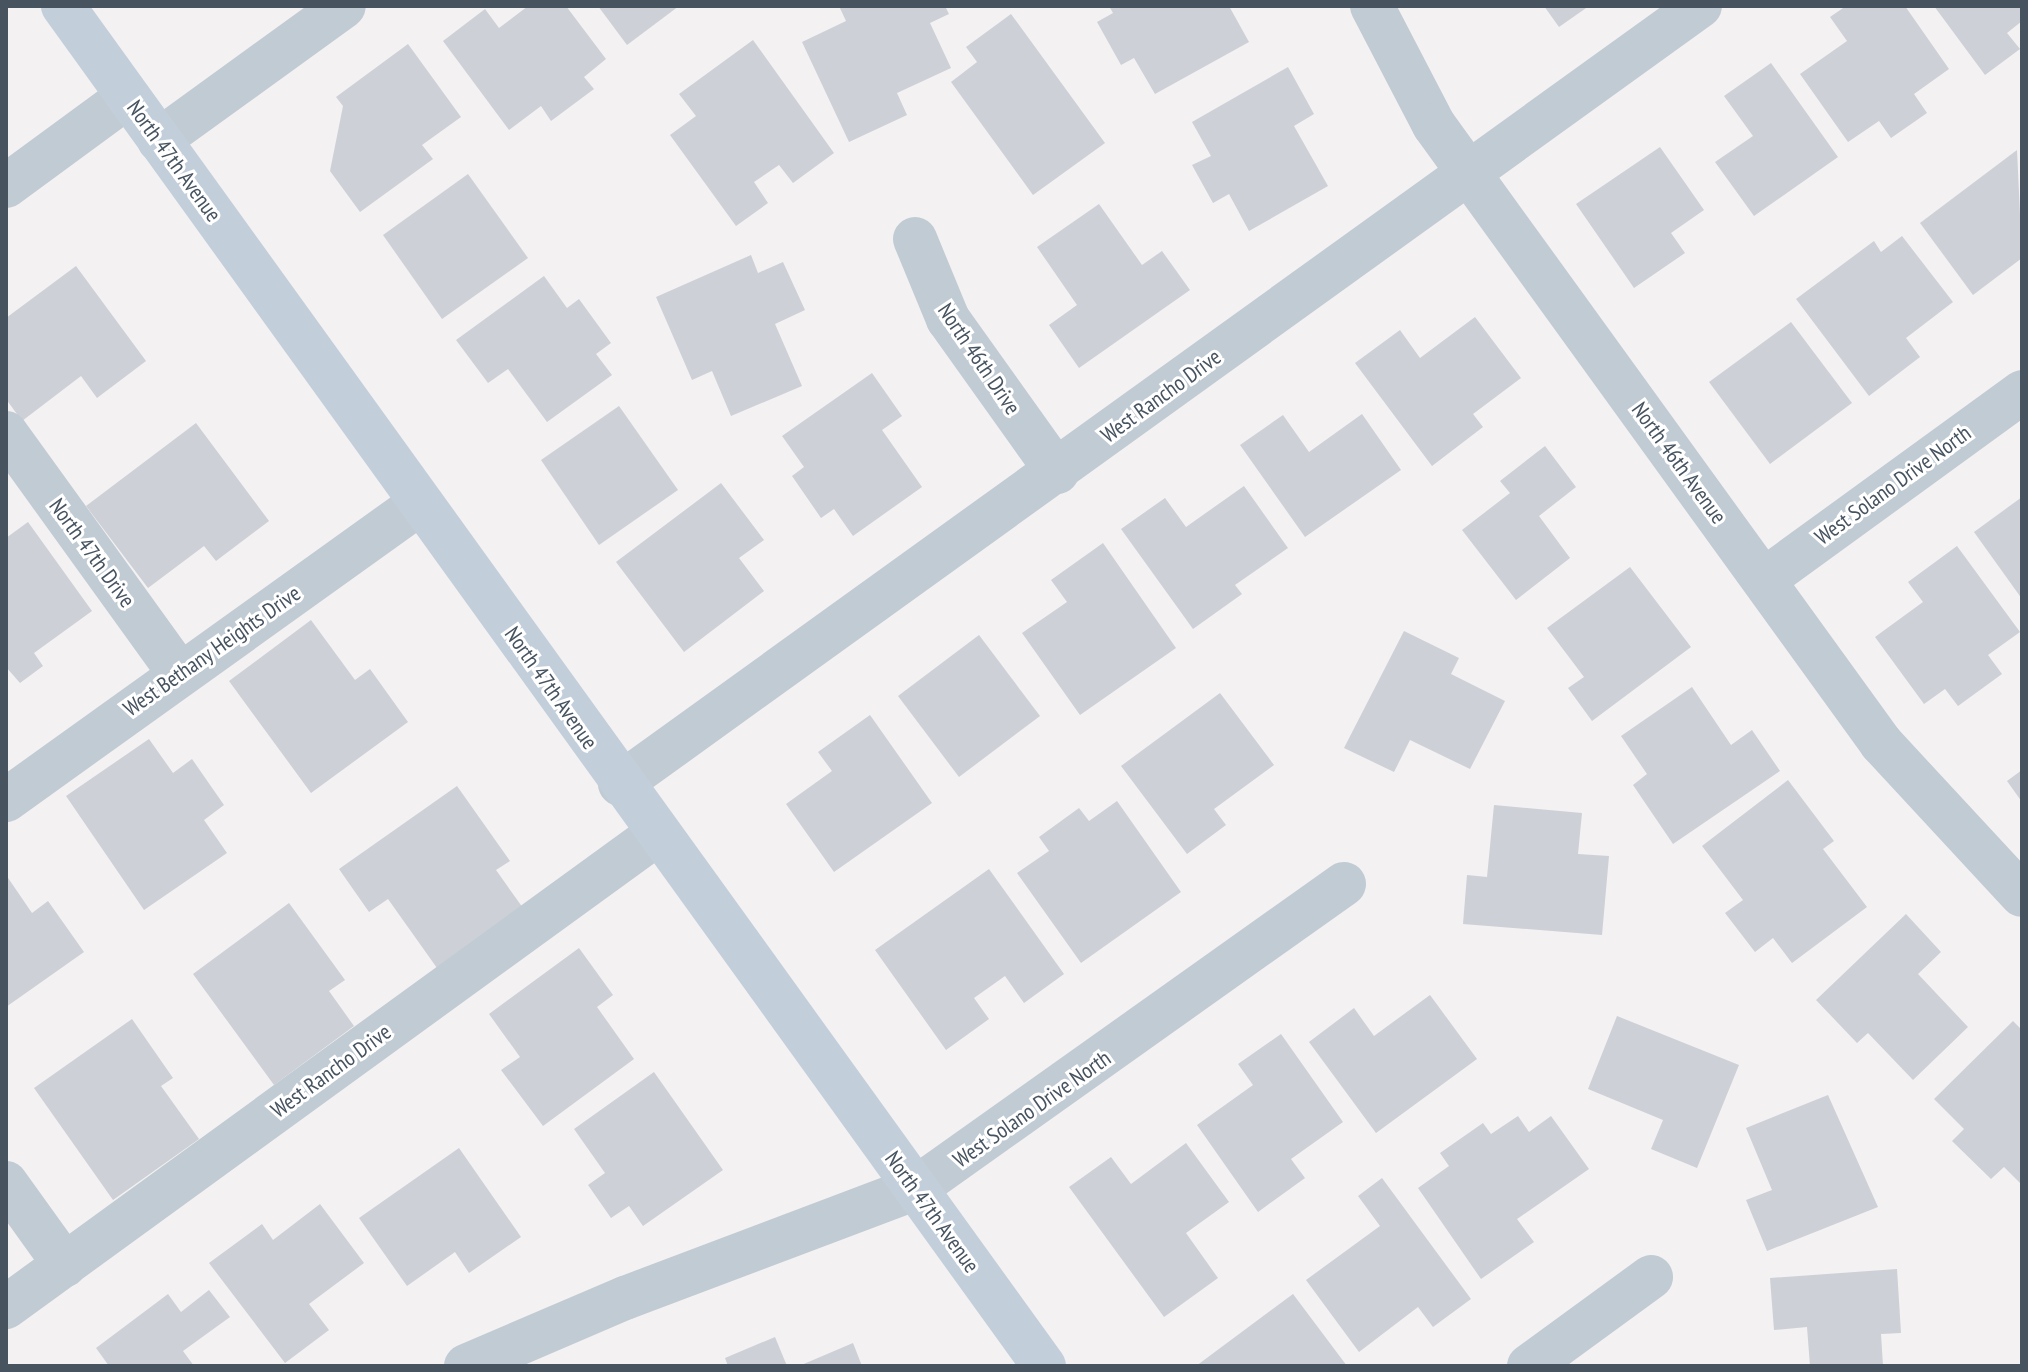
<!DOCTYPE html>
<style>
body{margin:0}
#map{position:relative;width:2028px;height:1372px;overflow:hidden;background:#f3f1f1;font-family:"PT Sans Narrow",sans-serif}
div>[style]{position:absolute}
.building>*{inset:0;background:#cdd0d6}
.street>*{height:44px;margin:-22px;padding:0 22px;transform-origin:22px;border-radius:22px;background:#c1cbd3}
.secondary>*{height:44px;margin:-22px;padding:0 22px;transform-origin:22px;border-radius:22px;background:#c3cedb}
span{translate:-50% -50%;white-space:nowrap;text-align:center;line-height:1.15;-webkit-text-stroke:6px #fff;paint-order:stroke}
.street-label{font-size:22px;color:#475460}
.frame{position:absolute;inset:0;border:8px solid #475460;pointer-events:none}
</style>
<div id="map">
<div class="building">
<i style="clip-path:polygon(528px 6px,566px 6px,606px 59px,584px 77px,594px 89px,551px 121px,541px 106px,509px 130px,443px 41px,485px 9px,499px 28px)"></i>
<i style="clip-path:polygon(598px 6px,679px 6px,627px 45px)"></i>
<i style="clip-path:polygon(839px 6px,945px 6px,949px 14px,930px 23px,951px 68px,897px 93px,907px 115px,849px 142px,802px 42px,846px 21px)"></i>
<i style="clip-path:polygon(1109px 6px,1229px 6px,1249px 42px,1155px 94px,1134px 58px,1121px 65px,1097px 22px,1113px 13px)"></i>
<i style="clip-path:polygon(1544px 6px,1589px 6px,1559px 27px)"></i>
<i style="clip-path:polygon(1846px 6px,1905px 6px,1949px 69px,1914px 94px,1927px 113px,1891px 138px,1879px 121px,1848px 142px,1800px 74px,1847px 41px,1830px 17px)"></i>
<i style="clip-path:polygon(1934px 6px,2022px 6px,2022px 21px,2007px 33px,2020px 49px,1985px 75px)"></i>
<i style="clip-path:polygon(1011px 14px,1105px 143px,1033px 195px,951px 82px,977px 62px,966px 47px)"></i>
<i style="clip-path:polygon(753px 40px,834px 153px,793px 183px,779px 165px,754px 182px,768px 203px,736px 226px,670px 135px,696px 116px,679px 94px)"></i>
<i style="clip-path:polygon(408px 44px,461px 117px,422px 145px,433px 159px,360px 212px,330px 171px,343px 106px,336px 97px)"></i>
<i style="clip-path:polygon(1771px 63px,1838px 157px,1754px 216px,1715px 162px,1753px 136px,1724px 96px)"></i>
<i style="clip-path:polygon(1288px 67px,1314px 114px,1294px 126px,1328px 186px,1249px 231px,1229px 194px,1213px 203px,1192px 165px,1211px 156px,1192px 122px)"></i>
<i style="clip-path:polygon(1660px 147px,1704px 210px,1671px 233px,1685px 253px,1634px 288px,1576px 204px)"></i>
<i style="clip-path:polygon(2017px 150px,2022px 258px,1973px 295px,1920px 223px)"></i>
<i style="clip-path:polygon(468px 174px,528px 258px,442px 319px,383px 235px)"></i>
<i style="clip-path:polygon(1099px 204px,1142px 265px,1162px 251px,1190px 290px,1079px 368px,1049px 325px,1077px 305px,1037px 247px)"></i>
<i style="clip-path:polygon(1902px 236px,1953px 302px,1906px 338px,1920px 357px,1869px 396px,1796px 299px,1874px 241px,1881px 252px)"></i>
<i style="clip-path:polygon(751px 255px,758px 273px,783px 262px,805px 310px,775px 324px,802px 386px,731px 416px,712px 371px,692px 380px,656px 297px)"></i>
<i style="clip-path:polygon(76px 266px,146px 361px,97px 398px,81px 376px,22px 421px,6px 399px,6px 318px)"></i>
<i style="clip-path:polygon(544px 276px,567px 308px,579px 299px,611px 343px,596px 354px,612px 375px,547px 422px,508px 369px,488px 383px,456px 340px)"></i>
<i style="clip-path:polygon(1475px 317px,1521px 378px,1473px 414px,1483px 427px,1432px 466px,1355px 363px,1400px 330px,1420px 358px)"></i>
<i style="clip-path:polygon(1791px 322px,1852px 403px,1770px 464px,1709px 382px)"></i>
<i style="clip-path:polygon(872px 373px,902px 416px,882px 430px,922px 487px,853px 536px,834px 509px,821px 518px,792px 476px,804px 467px,782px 436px)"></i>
<i style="clip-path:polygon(619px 406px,678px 490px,599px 545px,541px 460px)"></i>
<i style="clip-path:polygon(1362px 414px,1401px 470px,1305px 537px,1240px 445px,1283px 415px,1309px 452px)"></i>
<i style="clip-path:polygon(196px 423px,269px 521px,216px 561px,204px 546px,148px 588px,86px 506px)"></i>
<i style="clip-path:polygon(1545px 446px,1576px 487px,1539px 516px,1570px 558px,1516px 600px,1462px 530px,1510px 493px,1500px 481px)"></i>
<i style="clip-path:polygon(721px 483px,764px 540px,739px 558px,764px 591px,684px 652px,616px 562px)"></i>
<i style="clip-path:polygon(1244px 486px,1288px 548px,1235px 585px,1242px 594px,1193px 629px,1121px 529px,1165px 498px,1186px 527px)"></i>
<i style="clip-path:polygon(2022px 497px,2022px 599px,1974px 532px)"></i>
<i style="clip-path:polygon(28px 522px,92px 611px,34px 653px,43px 666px,20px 683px,6px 667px,6px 538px)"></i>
<i style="clip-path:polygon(1103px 543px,1176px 648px,1080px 715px,1022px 633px,1067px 602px,1051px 580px)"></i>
<i style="clip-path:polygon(1957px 546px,2020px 632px,1988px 655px,2002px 674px,1958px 706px,1945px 689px,1924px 704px,1875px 637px,1923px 602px,1908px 582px)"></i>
<i style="clip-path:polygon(1630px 567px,1691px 647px,1592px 721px,1568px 688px,1584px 677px,1547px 628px)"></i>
<i style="clip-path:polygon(311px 620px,355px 680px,370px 669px,408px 722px,311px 793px,229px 681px)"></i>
<i style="clip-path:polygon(1404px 631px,1459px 658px,1451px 674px,1505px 701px,1470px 769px,1410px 740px,1394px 772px,1344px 748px)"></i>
<i style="clip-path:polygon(979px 635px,1040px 716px,959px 777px,898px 696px)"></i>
<i style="clip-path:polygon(1692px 687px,1731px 745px,1752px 730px,1780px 771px,1673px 844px,1633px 785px,1647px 774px,1621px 736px)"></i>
<i style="clip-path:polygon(1220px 693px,1274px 765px,1214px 809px,1226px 825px,1187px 854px,1121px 766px)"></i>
<i style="clip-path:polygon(870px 715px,932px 803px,834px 872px,786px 804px,832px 771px,818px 752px)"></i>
<i style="clip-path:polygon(149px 739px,173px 773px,192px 759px,224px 805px,204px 820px,227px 853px,144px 910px,66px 796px)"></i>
<i style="clip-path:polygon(2022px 770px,2022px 802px,2007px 781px)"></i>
<i style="clip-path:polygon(1788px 780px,1834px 841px,1823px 849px,1867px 907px,1792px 963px,1773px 938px,1755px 952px,1725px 913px,1743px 900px,1702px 846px)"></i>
<i style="clip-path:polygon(457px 786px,510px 861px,496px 870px,523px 908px,437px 968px,388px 899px,369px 912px,339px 869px)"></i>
<i style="clip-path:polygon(1117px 801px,1181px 892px,1081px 963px,1017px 873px,1049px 851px,1039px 837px,1079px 808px,1089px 821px)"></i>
<i style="clip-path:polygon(1494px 805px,1582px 813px,1578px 854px,1609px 856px,1602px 935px,1463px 924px,1467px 875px,1487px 877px)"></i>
<i style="clip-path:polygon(989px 869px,1064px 974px,1024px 1003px,1005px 976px,974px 998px,989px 1019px,946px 1050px,875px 950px)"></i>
<i style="clip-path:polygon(6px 875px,32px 913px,48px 901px,84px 952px,6px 1007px)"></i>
<i style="clip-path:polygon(289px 903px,345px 980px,329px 991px,354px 1026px,274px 1085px,193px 974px)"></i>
<i style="clip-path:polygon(1906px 914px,1941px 952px,1918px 974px,1968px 1027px,1913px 1080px,1868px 1033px,1857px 1043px,1816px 1000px)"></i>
<i style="clip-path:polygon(579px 948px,613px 995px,597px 1007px,634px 1059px,543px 1126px,501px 1070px,520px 1057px,489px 1014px)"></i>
<i style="clip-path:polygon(1430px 995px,1477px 1059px,1376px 1133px,1309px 1042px,1354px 1008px,1374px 1036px)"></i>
<i style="clip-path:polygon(1617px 1016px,1739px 1065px,1697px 1168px,1651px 1149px,1663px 1120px,1588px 1089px)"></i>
<i style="clip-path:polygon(132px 1019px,173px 1078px,161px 1086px,199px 1139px,113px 1200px,34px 1088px)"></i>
<i style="clip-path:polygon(2013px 1021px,2022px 1030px,2022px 1185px,2004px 1167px,1991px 1179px,1952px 1141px,1964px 1129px,1934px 1099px)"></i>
<i style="clip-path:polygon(1281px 1034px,1343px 1122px,1291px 1159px,1305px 1178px,1258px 1212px,1197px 1125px,1253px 1085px,1238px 1064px)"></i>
<i style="clip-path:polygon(654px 1072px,723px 1170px,643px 1226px,629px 1206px,611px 1218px,588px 1185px,605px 1173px,574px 1129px)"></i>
<i style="clip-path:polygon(1828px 1095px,1878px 1207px,1767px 1251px,1746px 1200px,1772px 1190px,1746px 1128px)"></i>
<i style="clip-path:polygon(1518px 1116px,1529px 1132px,1551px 1116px,1589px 1169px,1517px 1219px,1534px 1242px,1481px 1279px,1418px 1188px,1449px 1166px,1440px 1153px,1483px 1123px,1491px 1134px)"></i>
<i style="clip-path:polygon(1186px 1143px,1229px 1202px,1186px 1233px,1218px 1278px,1164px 1317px,1069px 1187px,1111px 1157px,1131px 1184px)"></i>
<i style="clip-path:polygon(459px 1148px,521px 1237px,469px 1273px,455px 1252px,407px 1286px,359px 1218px)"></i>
<i style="clip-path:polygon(1382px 1178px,1471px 1299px,1433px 1327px,1418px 1307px,1359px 1352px,1306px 1280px,1380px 1226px,1358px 1196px)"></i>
<i style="clip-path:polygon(320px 1204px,364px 1263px,309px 1304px,329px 1330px,285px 1363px,209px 1263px,262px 1224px,273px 1240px)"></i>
<i style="clip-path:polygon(1897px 1269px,1901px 1333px,1881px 1334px,1883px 1366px,1810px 1366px,1807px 1327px,1774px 1330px,1770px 1278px)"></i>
<i style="clip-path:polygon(209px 1290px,230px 1317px,183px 1351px,194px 1366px,109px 1366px,96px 1348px,168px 1294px,181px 1312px)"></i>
<i style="clip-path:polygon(1293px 1294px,1347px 1366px,1196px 1366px)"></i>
<i style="clip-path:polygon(775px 1337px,787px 1366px,728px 1366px,725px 1358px)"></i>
<i style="clip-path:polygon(853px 1343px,862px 1366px,799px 1366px)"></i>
</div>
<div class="street">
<i style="left:1372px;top:6px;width:134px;rotate:62.5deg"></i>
<i style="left:1434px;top:125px;width:763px;rotate:54.12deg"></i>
<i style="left:1881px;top:743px;width:207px;rotate:47.2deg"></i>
<i style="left:159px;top:140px;width:228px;rotate:-35.9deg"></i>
<i style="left:6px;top:186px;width:150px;rotate:-36.3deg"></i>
<i style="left:915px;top:239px;width:87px;rotate:67.6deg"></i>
<i style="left:948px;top:319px;width:188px;rotate:54.5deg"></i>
<i style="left:6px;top:433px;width:296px;rotate:54.2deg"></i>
<i style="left:1765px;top:579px;width:318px;rotate:-36deg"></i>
<i style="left:620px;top:784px;width:1331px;rotate:-35.77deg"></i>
<i style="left:6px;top:800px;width:508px;rotate:-35.63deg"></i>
<i style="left:6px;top:1183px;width:101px;rotate:54.3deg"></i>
<i style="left:6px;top:1307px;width:805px;rotate:-36deg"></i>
<i style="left:466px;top:1366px;width:173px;rotate:-23.2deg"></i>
<i style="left:625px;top:1298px;width:311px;rotate:-20.7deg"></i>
<i style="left:916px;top:1188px;width:525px;rotate:-35.39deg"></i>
<i style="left:1529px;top:1366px;width:151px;rotate:-36.1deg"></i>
</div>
<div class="secondary">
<i style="left:63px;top:6px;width:1677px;rotate:54.2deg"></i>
</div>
<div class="street-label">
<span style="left:174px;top:161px;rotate:54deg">North 47th Avenue</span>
<span style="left:979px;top:359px;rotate:56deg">North 46th Drive</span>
<span style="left:1161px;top:396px;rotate:-36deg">West Rancho Drive</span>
<span style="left:1679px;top:463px;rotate:54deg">North 46th Avenue</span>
<span style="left:1893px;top:485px;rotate:-36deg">West Solano Drive North</span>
<span style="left:92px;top:553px;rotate:54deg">North 47th Drive</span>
<span style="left:212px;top:651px;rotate:-35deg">West Bethany Heights Drive</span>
<span style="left:551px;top:688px;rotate:55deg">North 47th Avenue</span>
<span style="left:331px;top:1071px;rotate:-36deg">West Rancho Drive</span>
<span style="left:1032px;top:1109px;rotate:-35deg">West Solano Drive North</span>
<span style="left:932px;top:1212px;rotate:54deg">North 47th Avenue</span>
</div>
<div class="frame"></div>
</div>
